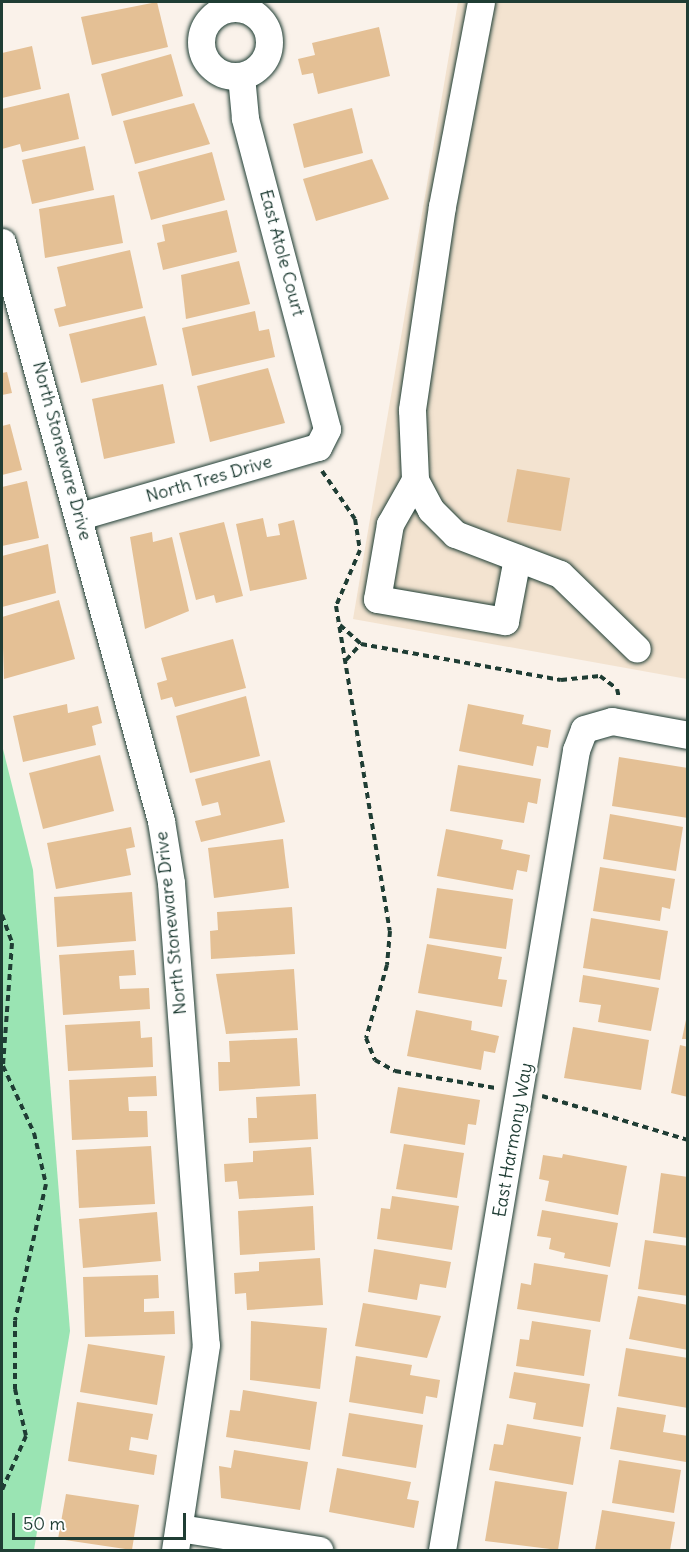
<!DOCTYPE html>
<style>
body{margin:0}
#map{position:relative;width:689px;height:1552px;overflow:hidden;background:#faf2ea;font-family:Delius,sans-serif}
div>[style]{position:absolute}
.built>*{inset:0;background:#f3e3d0}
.green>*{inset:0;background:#9ae4b3}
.building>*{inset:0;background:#e4c095}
.path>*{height:4px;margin-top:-2px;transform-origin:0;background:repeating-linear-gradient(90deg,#1f3d34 0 6px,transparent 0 10.5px)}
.roads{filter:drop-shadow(0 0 2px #1f3d34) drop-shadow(0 0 2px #1f3d34)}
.minor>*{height:27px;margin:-13.5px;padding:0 13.5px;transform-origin:13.5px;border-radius:13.5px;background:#fff}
.minor>.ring{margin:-13.5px;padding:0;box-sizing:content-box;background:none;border:27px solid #fff;border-radius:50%}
span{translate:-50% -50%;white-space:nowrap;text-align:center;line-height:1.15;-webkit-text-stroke:4.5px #fff;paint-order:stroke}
.street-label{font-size:18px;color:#1f3d34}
.frame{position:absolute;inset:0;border:3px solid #1f3d34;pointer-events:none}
.scale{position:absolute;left:12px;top:1513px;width:174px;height:27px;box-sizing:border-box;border:3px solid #1f3d34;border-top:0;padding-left:8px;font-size:18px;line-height:21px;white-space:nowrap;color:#1f3d34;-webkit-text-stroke:4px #fff;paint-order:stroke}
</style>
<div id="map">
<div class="built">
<i style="clip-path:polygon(458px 2px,687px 2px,687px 679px,353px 619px)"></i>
</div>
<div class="green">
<i style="clip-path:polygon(2px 745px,33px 870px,70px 1331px,34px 1550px,2px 1550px)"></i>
</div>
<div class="building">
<i style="clip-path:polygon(157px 2px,168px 47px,92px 65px,81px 17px)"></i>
<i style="clip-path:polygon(379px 27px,390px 76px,318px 94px,313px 73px,302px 75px,298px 59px,315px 55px,312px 43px)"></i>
<i style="clip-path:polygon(32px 46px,41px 89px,2px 98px,2px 53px)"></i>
<i style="clip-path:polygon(171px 54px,183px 96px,112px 116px,101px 74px)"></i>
<i style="clip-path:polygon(69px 93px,79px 139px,22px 152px,20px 144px,2px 149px,2px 109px)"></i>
<i style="clip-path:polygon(194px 103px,210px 144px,135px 164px,123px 121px)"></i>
<i style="clip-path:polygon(352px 108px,363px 153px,304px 168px,293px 124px)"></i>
<i style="clip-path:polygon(85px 146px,94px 190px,32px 204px,22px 160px)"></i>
<i style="clip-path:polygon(212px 152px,225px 200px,151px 220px,138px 172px)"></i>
<i style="clip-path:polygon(372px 159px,389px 199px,316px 221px,303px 179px)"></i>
<i style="clip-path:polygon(114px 195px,123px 243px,45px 258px,39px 209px)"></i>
<i style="clip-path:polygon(227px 210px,237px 252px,163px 270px,157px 243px,165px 241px,162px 225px)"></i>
<i style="clip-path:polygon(130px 250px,143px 308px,59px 327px,54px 309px,66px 306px,57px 267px)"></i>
<i style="clip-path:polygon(239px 261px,250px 304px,186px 319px,181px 275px)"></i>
<i style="clip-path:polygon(255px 311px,259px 331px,269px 329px,275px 357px,192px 376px,182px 328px)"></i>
<i style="clip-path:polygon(145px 316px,157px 365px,81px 383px,69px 334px)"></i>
<i style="clip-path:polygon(268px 368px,285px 423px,210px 442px,197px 386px)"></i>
<i style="clip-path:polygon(7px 372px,12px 393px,2px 395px,2px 373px)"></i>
<i style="clip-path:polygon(163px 384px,175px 443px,104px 459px,92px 399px)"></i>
<i style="clip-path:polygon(10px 424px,22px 470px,2px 475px,2px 426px)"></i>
<i style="clip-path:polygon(517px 469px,570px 478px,561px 531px,507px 522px)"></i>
<i style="clip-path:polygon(27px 481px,39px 538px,2px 546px,2px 487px)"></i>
<i style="clip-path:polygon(263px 518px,267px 537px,280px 535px,278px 524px,294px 520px,307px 579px,250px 591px,236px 524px)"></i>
<i style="clip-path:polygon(224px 522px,243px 596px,216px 603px,214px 595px,196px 600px,179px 533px)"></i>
<i style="clip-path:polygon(152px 532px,153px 542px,172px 537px,189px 611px,145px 629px,130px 537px)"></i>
<i style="clip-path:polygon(48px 544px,56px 593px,2px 607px,2px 556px)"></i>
<i style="clip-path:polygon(59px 600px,75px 659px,4px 679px,2px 617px)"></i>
<i style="clip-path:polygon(233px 639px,246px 688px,175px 707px,172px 697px,161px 700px,157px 683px,167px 680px,161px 658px)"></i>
<i style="clip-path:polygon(246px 696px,260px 756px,190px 773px,176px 716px)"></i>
<i style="clip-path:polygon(67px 704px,68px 713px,98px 706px,102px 723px,92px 726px,96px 745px,23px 762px,13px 716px)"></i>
<i style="clip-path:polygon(468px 704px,524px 715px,522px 724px,551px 730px,548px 748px,537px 746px,533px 766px,459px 751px)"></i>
<i style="clip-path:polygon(100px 755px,114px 811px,43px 829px,29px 773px)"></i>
<i style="clip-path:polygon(619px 757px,688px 768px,688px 818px,612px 806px)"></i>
<i style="clip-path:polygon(270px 760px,285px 822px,201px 842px,195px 821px,221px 815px,218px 802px,202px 806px,195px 779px)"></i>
<i style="clip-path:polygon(458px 765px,541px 779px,537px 804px,528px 802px,524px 823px,450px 811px)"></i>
<i style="clip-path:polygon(610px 814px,683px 827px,676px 871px,603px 859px)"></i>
<i style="clip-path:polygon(131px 827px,135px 847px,126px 849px,131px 875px,56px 889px,47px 843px)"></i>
<i style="clip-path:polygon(446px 829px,503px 840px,501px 849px,530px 855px,527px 872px,517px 870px,513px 890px,437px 876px)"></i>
<i style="clip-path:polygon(283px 839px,289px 888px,214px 898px,208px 848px)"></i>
<i style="clip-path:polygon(600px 867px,675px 879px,670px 909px,662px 907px,660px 921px,593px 911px)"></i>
<i style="clip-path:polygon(437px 888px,513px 899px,506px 949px,429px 938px)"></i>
<i style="clip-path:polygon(132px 892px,136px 941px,57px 947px,54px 897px)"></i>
<i style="clip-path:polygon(292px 907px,295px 954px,211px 959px,210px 931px,218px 930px,217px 912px)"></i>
<i style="clip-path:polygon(591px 918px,668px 931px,660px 980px,583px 968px)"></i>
<i style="clip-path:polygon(427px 944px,502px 957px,498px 979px,507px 980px,502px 1007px,418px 993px)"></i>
<i style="clip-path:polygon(134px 950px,136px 975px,119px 976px,120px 989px,149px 988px,150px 1009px,63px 1015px,59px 955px)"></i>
<i style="clip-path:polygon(294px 969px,298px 1030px,226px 1034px,216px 974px)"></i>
<i style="clip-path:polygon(583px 975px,659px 988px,651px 1031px,598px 1022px,601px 1005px,579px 1002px)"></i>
<i style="clip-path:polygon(416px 1010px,472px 1021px,471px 1030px,499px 1036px,495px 1053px,484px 1051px,481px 1070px,407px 1056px)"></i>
<i style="clip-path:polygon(688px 1010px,688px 1039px,682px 1039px)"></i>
<i style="clip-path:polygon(140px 1021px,141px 1038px,152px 1037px,153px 1067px,68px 1071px,65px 1025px)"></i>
<i style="clip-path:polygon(573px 1027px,649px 1040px,641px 1090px,564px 1078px)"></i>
<i style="clip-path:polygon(297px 1038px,300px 1086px,219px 1091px,218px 1062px,230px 1062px,229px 1041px)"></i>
<i style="clip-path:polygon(680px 1045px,688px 1047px,688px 1097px,671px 1093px)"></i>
<i style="clip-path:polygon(156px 1076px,157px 1096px,128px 1097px,129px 1111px,147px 1111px,148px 1137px,72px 1140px,69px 1080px)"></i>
<i style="clip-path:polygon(398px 1087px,480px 1100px,476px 1125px,468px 1124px,465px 1145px,390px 1133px)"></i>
<i style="clip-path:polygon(316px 1094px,318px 1139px,249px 1143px,248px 1118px,257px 1118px,256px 1097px)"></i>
<i style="clip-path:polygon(404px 1144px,464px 1153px,457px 1198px,396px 1189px)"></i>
<i style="clip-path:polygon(151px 1146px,155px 1204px,79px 1208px,76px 1150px)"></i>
<i style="clip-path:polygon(311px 1147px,314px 1195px,239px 1199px,237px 1181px,225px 1182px,224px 1164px,253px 1162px,253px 1151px)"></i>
<i style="clip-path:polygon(563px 1154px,627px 1166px,618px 1215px,545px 1201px,549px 1181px,539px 1179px,543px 1155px,562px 1158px)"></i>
<i style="clip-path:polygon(661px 1173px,688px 1177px,688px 1238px,653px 1233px)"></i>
<i style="clip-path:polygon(392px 1196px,459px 1206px,452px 1250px,377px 1239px,381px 1208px,390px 1209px)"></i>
<i style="clip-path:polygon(313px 1206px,315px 1250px,240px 1255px,238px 1211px)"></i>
<i style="clip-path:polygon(542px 1210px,618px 1223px,610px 1267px,564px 1258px,565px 1253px,549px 1249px,551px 1238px,537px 1236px)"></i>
<i style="clip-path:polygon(157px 1212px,161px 1261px,83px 1268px,79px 1219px)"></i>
<i style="clip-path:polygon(645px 1240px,688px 1246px,688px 1296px,638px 1289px)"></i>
<i style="clip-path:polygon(374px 1249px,451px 1262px,446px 1288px,420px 1284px,417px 1300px,368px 1292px)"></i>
<i style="clip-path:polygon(320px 1258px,323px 1305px,247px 1310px,246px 1293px,235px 1294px,234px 1273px,259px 1271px,259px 1262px)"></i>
<i style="clip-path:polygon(534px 1263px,608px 1275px,600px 1322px,517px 1309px,521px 1283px,531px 1285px)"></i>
<i style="clip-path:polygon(158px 1275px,159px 1298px,144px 1299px,144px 1312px,174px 1311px,175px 1334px,85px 1337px,83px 1277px)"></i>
<i style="clip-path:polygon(638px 1296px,688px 1305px,688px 1350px,629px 1339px)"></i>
<i style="clip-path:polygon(363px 1303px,441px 1316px,427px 1358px,355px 1346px)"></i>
<i style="clip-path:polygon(251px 1321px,327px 1328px,320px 1389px,250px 1380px)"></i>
<i style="clip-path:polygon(532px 1321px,591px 1330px,584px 1376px,516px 1366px,520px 1339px,529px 1340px)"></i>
<i style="clip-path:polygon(88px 1344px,165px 1356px,157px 1405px,80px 1392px)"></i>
<i style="clip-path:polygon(626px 1348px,688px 1358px,688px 1408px,618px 1396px)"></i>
<i style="clip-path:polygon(356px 1356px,412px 1365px,410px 1375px,440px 1380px,437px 1398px,426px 1396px,423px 1414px,349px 1402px)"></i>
<i style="clip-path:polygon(514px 1372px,590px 1384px,583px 1427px,533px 1419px,536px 1403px,509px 1398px)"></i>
<i style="clip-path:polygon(243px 1390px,317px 1402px,310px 1450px,226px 1437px,230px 1410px,240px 1411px)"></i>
<i style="clip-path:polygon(77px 1402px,153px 1414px,148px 1440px,131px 1437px,129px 1450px,157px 1455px,154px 1475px,68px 1461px)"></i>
<i style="clip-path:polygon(617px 1407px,666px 1415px,663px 1432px,688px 1436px,686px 1462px,610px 1449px)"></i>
<i style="clip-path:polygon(349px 1413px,423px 1425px,416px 1468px,342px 1456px)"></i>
<i style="clip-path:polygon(507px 1424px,581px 1437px,573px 1485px,489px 1470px,494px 1444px,503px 1445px)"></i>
<i style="clip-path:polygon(234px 1450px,308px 1462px,300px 1510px,221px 1498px,219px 1466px,231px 1468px)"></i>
<i style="clip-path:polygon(619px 1460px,681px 1470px,674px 1513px,612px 1503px)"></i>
<i style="clip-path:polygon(337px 1468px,411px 1482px,407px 1499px,419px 1501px,414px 1528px,329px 1512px)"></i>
<i style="clip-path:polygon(495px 1481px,567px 1492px,558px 1550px,485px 1541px)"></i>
<i style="clip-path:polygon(66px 1494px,139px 1505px,132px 1550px,58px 1539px)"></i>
<i style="clip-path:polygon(602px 1510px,675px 1522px,670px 1550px,595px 1550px)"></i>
</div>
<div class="path">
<i style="left:232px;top:8px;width:6px;rotate:-81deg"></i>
<i style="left:322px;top:471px;width:58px;rotate:55.5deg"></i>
<i style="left:355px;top:519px;width:31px;rotate:81deg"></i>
<i style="left:360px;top:550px;width:61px;rotate:113.2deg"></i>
<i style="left:336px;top:606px;width:329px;rotate:80.6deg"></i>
<i style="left:390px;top:931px;width:34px;rotate:95deg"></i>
<i style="left:387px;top:965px;width:76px;rotate:106deg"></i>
<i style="left:366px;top:1038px;width:24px;rotate:68deg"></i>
<i style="left:375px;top:1060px;width:23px;rotate:29deg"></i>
<i style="left:395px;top:1071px;width:102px;rotate:9.6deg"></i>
<i style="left:340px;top:625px;width:28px;rotate:42deg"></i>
<i style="left:361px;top:644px;width:203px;rotate:10.2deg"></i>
<i style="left:561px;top:680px;width:39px;rotate:-6deg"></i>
<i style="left:600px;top:676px;width:21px;rotate:37deg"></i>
<i style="left:617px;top:689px;width:9px;rotate:77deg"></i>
<i style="left:346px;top:660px;width:22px;rotate:-47deg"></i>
<i style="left:2px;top:915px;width:30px;rotate:70deg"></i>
<i style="left:12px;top:943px;width:123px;rotate:94.2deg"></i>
<i style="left:3px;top:1066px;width:74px;rotate:65.2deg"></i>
<i style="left:34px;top:1133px;width:52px;rotate:76.8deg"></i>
<i style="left:46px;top:1184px;width:140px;rotate:102.8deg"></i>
<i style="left:15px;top:1321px;width:68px;rotate:90deg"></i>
<i style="left:15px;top:1389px;width:48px;rotate:76.8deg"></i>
<i style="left:26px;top:1436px;width:59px;rotate:114deg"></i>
<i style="left:542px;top:1096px;width:152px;rotate:16.8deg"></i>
</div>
<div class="roads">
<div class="minor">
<i style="left:481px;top:2px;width:208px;rotate:100.8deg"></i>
<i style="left:442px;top:206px;width:206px;rotate:98.4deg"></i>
<i style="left:412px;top:410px;width:70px;rotate:87.5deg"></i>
<i style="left:415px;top:480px;width:34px;rotate:62deg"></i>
<i style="left:431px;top:510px;width:34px;rotate:45deg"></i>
<i style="left:455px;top:534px;width:112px;rotate:20.9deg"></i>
<i style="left:560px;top:574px;width:107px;rotate:44.2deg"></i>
<i class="ring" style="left:201px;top:8px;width:41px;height:41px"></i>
<i style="left:2px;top:242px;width:600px;rotate:74.64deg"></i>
<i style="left:161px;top:821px;width:63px;rotate:80.8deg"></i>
<i style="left:171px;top:883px;width:463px;rotate:85.7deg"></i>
<i style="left:206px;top:1345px;width:207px;rotate:98.6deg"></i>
<i style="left:415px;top:480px;width:51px;rotate:119.6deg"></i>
<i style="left:390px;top:524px;width:76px;rotate:99.8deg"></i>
<i style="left:377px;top:599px;width:130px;rotate:9.8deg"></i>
<i style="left:505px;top:621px;width:64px;rotate:-79.2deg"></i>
<i style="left:80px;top:516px;width:248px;rotate:-16.2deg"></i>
<i style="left:318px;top:447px;width:20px;rotate:-63deg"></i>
<i style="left:327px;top:429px;width:322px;rotate:-104.8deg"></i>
<i style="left:245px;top:118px;width:42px;rotate:-95.4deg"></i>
<i style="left:179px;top:1528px;width:142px;rotate:8.9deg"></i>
<i style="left:442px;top:1550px;width:811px;rotate:-80.49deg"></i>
<i style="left:576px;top:750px;width:22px;rotate:-69deg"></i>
<i style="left:584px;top:729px;width:29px;rotate:-16deg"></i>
<i style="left:612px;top:721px;width:77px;rotate:10.4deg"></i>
</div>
</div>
<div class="street-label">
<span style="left:282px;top:253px;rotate:75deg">East Atole Court</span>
<span style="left:62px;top:451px;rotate:75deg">North Stoneware Drive</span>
<span style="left:209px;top:479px;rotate:-16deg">North Tres Drive</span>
<span style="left:171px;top:923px;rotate:-96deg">North Stoneware Drive</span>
<span style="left:513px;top:1140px;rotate:-80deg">East Harmony Way</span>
</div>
<div class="frame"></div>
<div class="scale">50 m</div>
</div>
